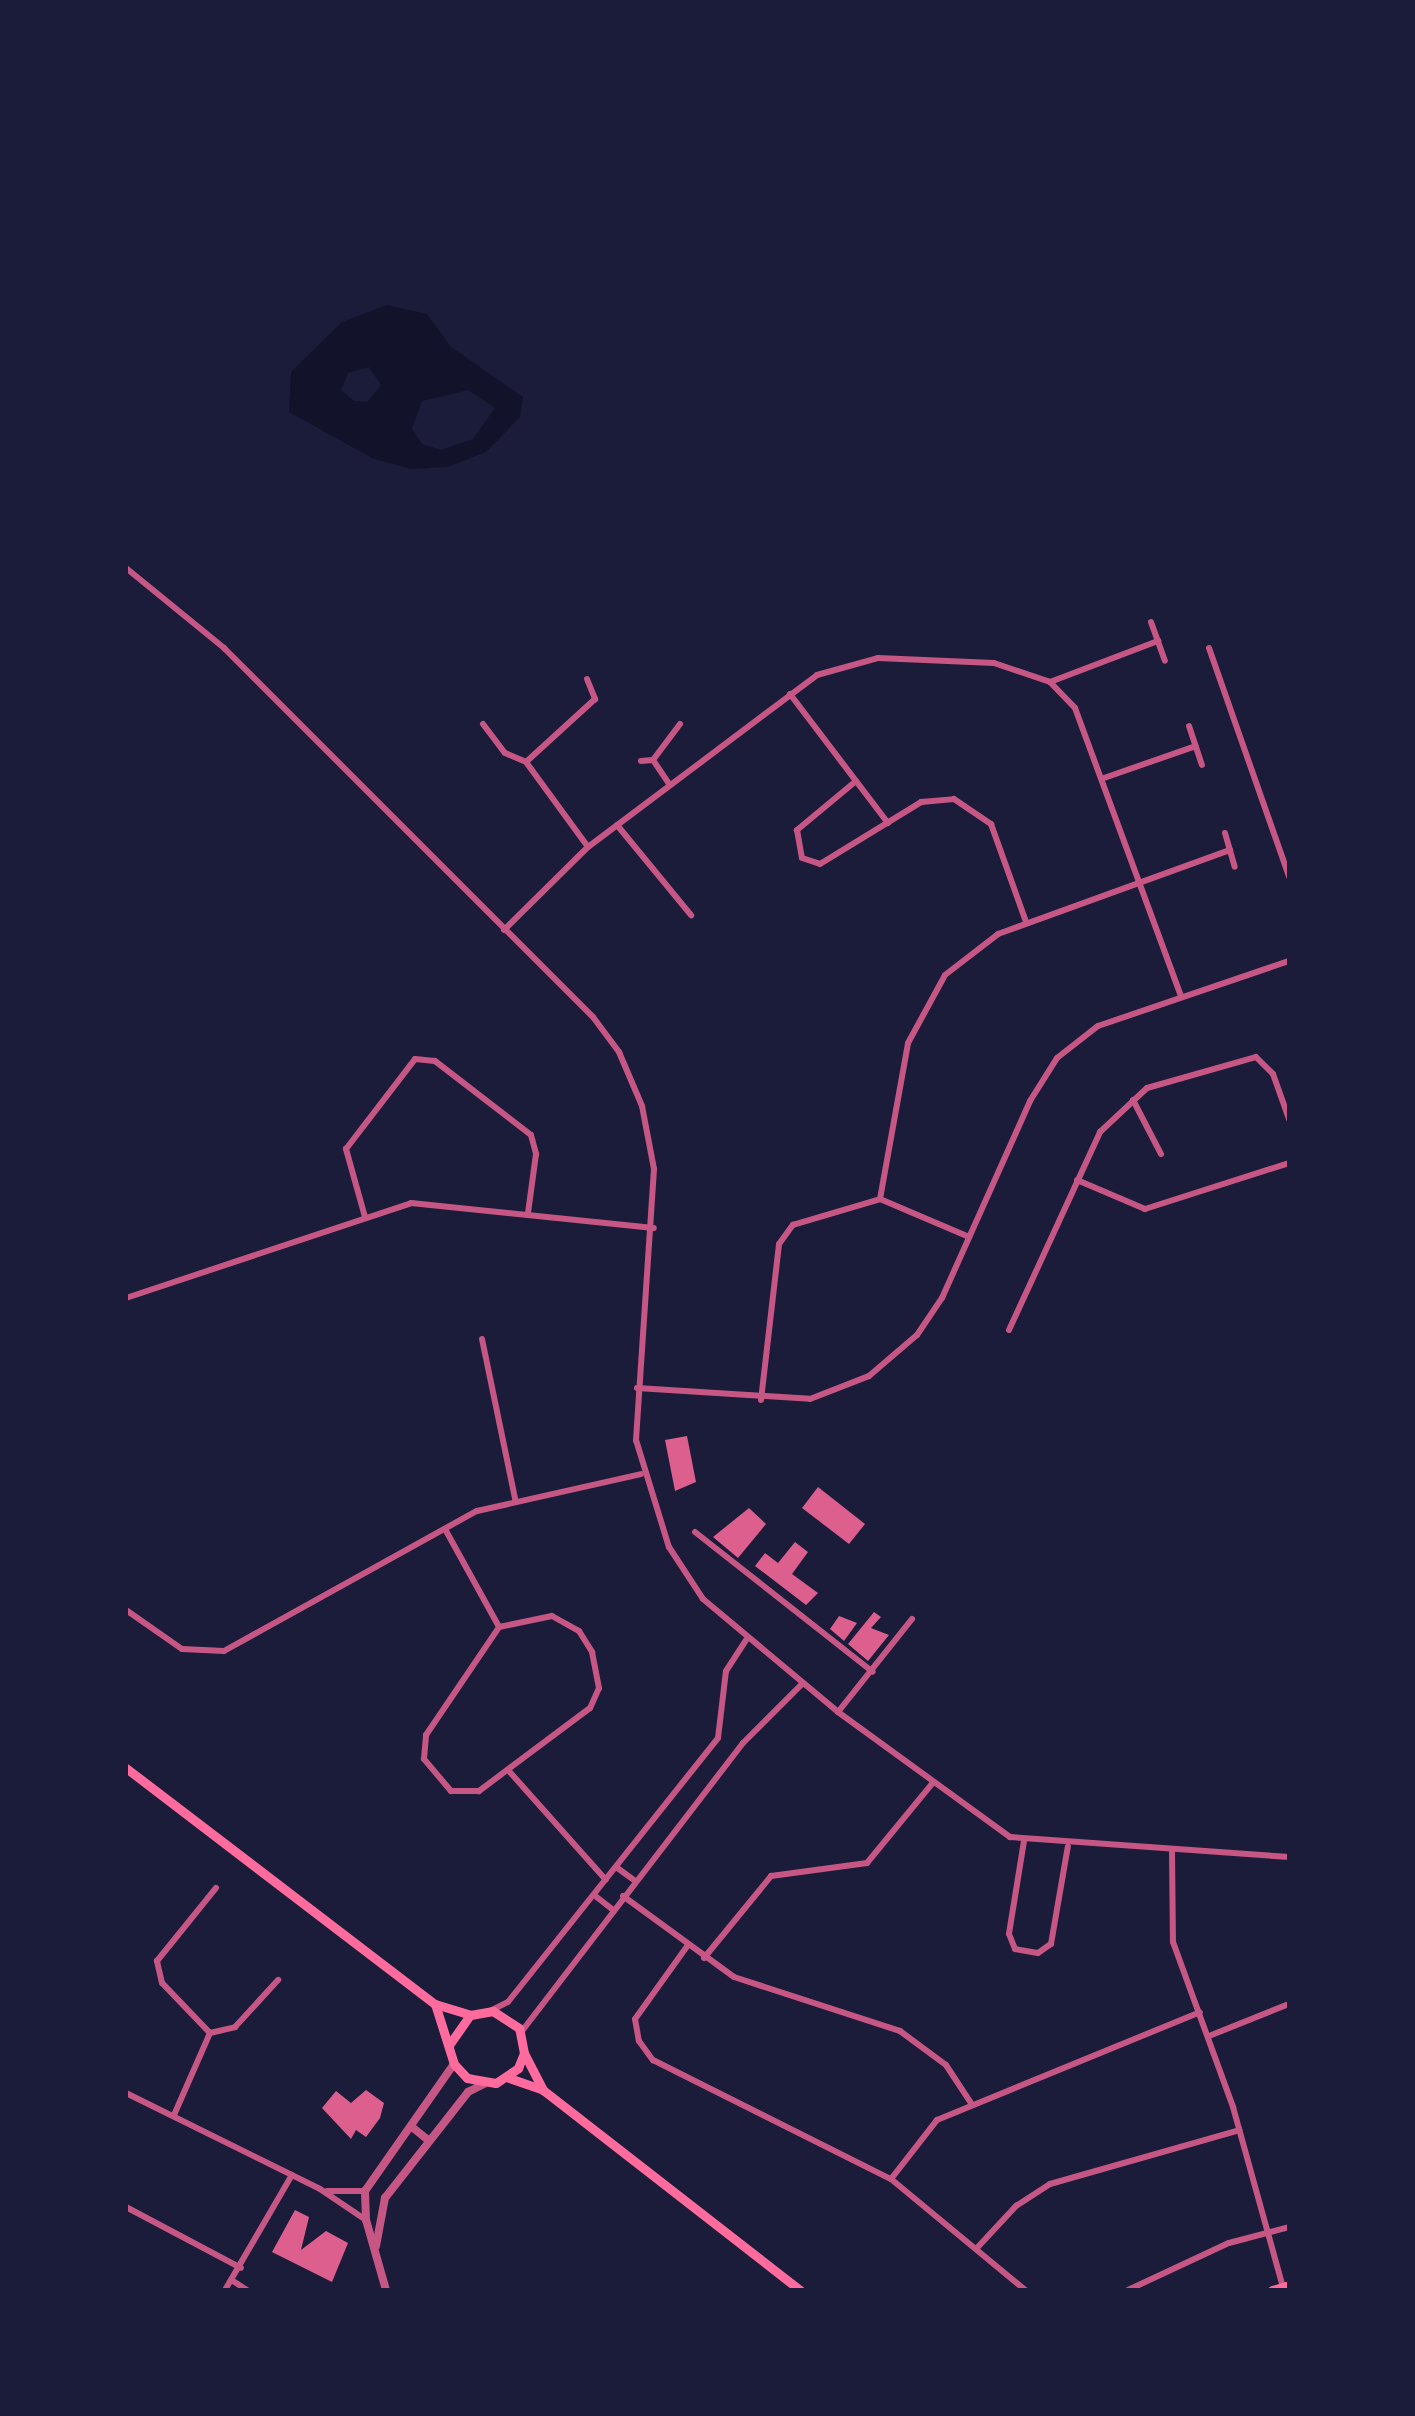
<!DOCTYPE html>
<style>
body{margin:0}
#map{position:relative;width:1415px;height:2416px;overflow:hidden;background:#1b1b3a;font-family:Ubuntu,sans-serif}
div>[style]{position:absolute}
.water>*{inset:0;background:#12122b}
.building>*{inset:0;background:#dd5f8e}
.minor>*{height:6px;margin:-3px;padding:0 3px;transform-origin:3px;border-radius:3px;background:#c65784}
.tertiary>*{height:8px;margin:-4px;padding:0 4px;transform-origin:4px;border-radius:4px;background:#c65784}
.secondary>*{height:9px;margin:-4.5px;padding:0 4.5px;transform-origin:4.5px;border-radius:4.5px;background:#ff6b9d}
span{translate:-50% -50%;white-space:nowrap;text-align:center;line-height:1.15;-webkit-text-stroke:6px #1b1b3a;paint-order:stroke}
.frame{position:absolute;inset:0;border:128px solid #1b1b3a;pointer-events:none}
</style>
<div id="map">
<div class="water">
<i style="clip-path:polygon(evenodd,387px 305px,427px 314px,451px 347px,523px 397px,520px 417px,486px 452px,448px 467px,411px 469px,372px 458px,289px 412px,291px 372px,342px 322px,387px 305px,369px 367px,381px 385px,367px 402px,354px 401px,341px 390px,348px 373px,369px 367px,387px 305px,468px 390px,495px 408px,473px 439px,441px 450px,422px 444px,412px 429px,422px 401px,468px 390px)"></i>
</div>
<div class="building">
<i style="clip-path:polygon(687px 1436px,696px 1482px,675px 1491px,665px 1440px)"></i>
<i style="clip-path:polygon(818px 1487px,865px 1524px,849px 1544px,802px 1508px)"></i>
<i style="clip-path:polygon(749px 1508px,766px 1524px,738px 1558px,713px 1537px)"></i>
<i style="clip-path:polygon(795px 1542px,808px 1552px,792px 1574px,818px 1593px,806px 1605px,755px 1566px,765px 1553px,778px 1563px)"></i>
<i style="clip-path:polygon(874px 1612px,881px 1617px,871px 1628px,889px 1635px,868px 1661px,848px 1644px)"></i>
<i style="clip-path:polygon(839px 1616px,857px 1623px,844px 1641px,830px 1629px)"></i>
<i style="clip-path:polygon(366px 2090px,384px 2103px,380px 2118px,366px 2137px,356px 2130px,351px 2139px,322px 2108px,336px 2091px,351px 2103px)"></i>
<i style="clip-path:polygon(295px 2210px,309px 2217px,301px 2250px,326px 2231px,348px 2243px,332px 2282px,272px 2252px)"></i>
</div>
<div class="minor">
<i style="left:126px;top:568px;width:127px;rotate:39.2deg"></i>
<i style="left:224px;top:648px;width:522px;rotate:45deg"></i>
<i style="left:593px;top:1017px;width:44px;rotate:53.4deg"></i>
<i style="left:619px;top:1052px;width:59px;rotate:66.9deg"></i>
<i style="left:642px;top:1106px;width:64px;rotate:79.2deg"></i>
<i style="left:654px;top:1169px;width:272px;rotate:93.8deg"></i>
<i style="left:636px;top:1440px;width:112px;rotate:72.9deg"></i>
<i style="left:669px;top:1547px;width:62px;rotate:56.8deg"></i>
<i style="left:703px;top:1599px;width:176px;rotate:39.9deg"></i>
<i style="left:838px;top:1712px;width:213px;rotate:36deg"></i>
<i style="left:1010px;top:1837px;width:280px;rotate:4.1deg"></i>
<i style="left:1151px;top:622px;width:41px;rotate:70.3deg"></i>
<i style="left:1209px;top:648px;width:243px;rotate:70.7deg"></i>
<i style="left:587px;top:679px;width:22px;rotate:68deg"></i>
<i style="left:595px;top:699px;width:93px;rotate:137.6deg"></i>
<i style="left:526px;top:762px;width:105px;rotate:53.9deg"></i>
<i style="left:1050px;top:682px;width:116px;rotate:-20.8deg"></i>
<i style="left:790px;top:694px;width:162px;rotate:52.8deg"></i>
<i style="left:483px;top:724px;width:36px;rotate:53deg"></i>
<i style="left:505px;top:753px;width:23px;rotate:23deg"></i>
<i style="left:1189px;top:726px;width:41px;rotate:71.6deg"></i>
<i style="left:653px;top:760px;width:30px;rotate:56deg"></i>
<i style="left:641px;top:761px;width:12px;rotate:-5deg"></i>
<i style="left:653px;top:760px;width:45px;rotate:-53.1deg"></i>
<i style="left:1104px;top:778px;width:97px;rotate:-19.2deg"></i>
<i style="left:856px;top:781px;width:77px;rotate:140.3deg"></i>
<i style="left:797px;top:830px;width:28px;rotate:80deg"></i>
<i style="left:802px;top:858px;width:19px;rotate:18deg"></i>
<i style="left:820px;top:864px;width:119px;rotate:-31.5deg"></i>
<i style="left:921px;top:802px;width:33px;rotate:-5deg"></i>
<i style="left:954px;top:799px;width:45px;rotate:34deg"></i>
<i style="left:991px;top:824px;width:104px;rotate:70.3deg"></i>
<i style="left:617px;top:825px;width:117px;rotate:50.6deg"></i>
<i style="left:1225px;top:833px;width:35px;rotate:74deg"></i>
<i style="left:504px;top:930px;width:118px;rotate:-44.7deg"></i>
<i style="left:588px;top:847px;width:286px;rotate:-36.9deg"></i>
<i style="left:817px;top:675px;width:63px;rotate:-15.6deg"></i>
<i style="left:878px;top:658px;width:116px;rotate:2.5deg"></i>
<i style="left:994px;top:663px;width:59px;rotate:18.7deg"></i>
<i style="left:1050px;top:682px;width:36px;rotate:46deg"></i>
<i style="left:1075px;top:708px;width:307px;rotate:69.8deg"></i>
<i style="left:1133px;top:1100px;width:61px;rotate:62.6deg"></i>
<i style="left:1077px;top:1180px;width:74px;rotate:23.1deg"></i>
<i style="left:1145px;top:1209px;width:151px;rotate:-17.7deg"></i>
<i style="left:880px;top:1199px;width:158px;rotate:-79.8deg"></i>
<i style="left:908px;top:1043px;width:77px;rotate:-61.4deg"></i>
<i style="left:945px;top:975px;width:67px;rotate:-37.7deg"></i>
<i style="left:998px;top:934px;width:247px;rotate:-19.9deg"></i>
<i style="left:365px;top:1217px;width:71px;rotate:-105.6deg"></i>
<i style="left:346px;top:1149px;width:113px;rotate:-52.5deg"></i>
<i style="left:415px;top:1059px;width:20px;rotate:6deg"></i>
<i style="left:435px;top:1061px;width:121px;rotate:37.6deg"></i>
<i style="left:531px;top:1135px;width:20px;rotate:75deg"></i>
<i style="left:536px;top:1154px;width:60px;rotate:97.7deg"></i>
<i style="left:126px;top:1298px;width:300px;rotate:-18.4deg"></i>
<i style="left:411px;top:1203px;width:244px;rotate:5.9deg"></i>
<i style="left:1009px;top:1330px;width:218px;rotate:-65.3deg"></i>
<i style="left:1100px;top:1132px;width:64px;rotate:-43.1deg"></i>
<i style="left:1147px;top:1088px;width:113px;rotate:-15.9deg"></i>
<i style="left:1256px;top:1057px;width:24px;rotate:45deg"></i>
<i style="left:1273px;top:1074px;width:48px;rotate:70.4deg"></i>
<i style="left:482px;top:1339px;width:163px;rotate:78.3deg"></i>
<i style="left:637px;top:1388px;width:173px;rotate:3.6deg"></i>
<i style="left:810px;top:1399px;width:63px;rotate:-21.3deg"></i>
<i style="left:869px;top:1376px;width:63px;rotate:-40.5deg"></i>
<i style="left:917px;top:1335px;width:45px;rotate:-56deg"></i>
<i style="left:942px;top:1298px;width:216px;rotate:-65.9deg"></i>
<i style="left:1030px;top:1101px;width:51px;rotate:-57.9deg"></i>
<i style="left:1057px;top:1058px;width:52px;rotate:-38deg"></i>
<i style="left:1098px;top:1026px;width:202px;rotate:-18.8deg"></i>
<i style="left:761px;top:1400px;width:157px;rotate:-83.4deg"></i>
<i style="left:779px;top:1244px;width:24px;rotate:-54deg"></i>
<i style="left:793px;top:1225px;width:91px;rotate:-16.6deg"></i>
<i style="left:880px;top:1199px;width:97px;rotate:23.1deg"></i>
<i style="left:445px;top:1529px;width:112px;rotate:61.1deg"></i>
<i style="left:695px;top:1532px;width:226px;rotate:38.2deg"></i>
<i style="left:126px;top:1610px;width:68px;rotate:34.9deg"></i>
<i style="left:182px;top:1649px;width:42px;rotate:2.7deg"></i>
<i style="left:224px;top:1651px;width:289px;rotate:-29deg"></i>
<i style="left:477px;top:1511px;width:168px;rotate:-12.7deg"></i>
<i style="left:552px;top:1616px;width:31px;rotate:29deg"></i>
<i style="left:579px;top:1631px;width:25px;rotate:58deg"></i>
<i style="left:592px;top:1652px;width:37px;rotate:79deg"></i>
<i style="left:599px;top:1688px;width:22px;rotate:114deg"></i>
<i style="left:590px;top:1708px;width:139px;rotate:143.2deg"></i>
<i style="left:479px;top:1791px;width:28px;rotate:180deg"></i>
<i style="left:451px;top:1791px;width:42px;rotate:-130.2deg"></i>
<i style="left:424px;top:1759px;width:24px;rotate:-85deg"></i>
<i style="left:426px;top:1735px;width:130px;rotate:-55.9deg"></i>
<i style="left:499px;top:1627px;width:54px;rotate:-11.7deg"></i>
<i style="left:838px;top:1712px;width:119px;rotate:-51.5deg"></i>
<i style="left:508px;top:1770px;width:147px;rotate:48.3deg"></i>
<i style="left:1024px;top:1841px;width:94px;rotate:99.2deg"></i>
<i style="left:1009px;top:1934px;width:16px;rotate:68deg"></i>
<i style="left:1015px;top:1949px;width:23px;rotate:10deg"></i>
<i style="left:1038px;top:1953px;width:16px;rotate:-35deg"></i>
<i style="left:1051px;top:1944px;width:99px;rotate:-80.2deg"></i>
<i style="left:1172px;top:1851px;width:91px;rotate:89.4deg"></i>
<i style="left:1173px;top:1942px;width:176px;rotate:70deg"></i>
<i style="left:1233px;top:2107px;width:187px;rotate:74.5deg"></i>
<i style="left:616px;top:1867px;width:24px;rotate:36deg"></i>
<i style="left:594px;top:1895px;width:23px;rotate:38deg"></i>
<i style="left:623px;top:1896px;width:137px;rotate:36.1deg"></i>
<i style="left:734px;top:1977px;width:175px;rotate:18deg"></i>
<i style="left:900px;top:2031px;width:57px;rotate:36.5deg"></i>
<i style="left:946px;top:2065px;width:45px;rotate:56.7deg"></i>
<i style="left:688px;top:1945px;width:91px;rotate:125.6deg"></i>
<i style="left:635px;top:2019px;width:22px;rotate:80deg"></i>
<i style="left:639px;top:2041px;width:24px;rotate:54deg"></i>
<i style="left:653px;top:2060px;width:266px;rotate:26.6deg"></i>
<i style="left:891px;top:2179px;width:174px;rotate:39.6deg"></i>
<i style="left:704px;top:1958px;width:106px;rotate:-50.7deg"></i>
<i style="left:771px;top:1876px;width:97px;rotate:-7.7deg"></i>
<i style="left:867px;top:1863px;width:102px;rotate:-50.6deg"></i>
<i style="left:492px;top:2010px;width:18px;rotate:-27deg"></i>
<i style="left:508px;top:2002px;width:337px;rotate:-51.5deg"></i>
<i style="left:718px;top:1738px;width:67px;rotate:-83.2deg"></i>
<i style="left:726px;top:1671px;width:37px;rotate:-57deg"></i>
<i style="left:522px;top:2031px;width:363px;rotate:-52.5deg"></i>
<i style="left:743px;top:1743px;width:85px;rotate:-45deg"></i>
<i style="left:210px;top:2033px;width:26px;rotate:-13deg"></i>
<i style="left:235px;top:2027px;width:64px;rotate:-47.5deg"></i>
<i style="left:1209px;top:2036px;width:86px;rotate:-21.8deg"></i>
<i style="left:126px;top:2093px;width:216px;rotate:26.3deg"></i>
<i style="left:320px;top:2189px;width:55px;rotate:34deg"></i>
<i style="left:174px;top:2115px;width:90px;rotate:-66.3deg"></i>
<i style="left:210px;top:2033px;width:69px;rotate:-133.8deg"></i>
<i style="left:162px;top:1983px;width:23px;rotate:-103deg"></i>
<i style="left:157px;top:1961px;width:94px;rotate:-51.1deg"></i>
<i style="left:891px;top:2179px;width:75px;rotate:-52.1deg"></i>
<i style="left:937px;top:2120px;width:284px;rotate:-22.3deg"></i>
<i style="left:327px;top:2191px;width:38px"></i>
<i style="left:126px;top:2207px;width:130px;rotate:27.9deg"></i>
<i style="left:976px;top:2249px;width:59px;rotate:-47.1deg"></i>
<i style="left:1016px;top:2206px;width:40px;rotate:-32.9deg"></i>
<i style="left:1050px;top:2184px;width:197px;rotate:-15.9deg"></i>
<i style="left:233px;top:2281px;width:17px;rotate:33deg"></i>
<i style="left:225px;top:2290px;width:133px;rotate:-59.8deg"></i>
<i style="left:1128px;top:2290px;width:111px;rotate:-25deg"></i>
<i style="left:1229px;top:2243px;width:62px;rotate:-14.9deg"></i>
</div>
<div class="tertiary">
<i style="left:412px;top:2127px;width:22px;rotate:39deg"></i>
<i style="left:376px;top:2246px;width:49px;rotate:-79.4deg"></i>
<i style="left:385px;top:2198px;width:135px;rotate:-51.9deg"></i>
<i style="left:468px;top:2092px;width:18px;rotate:-27deg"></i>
<i style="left:386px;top:2290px;width:73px;rotate:-105.9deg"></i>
<i style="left:366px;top:2220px;width:29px;rotate:-92deg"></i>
<i style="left:365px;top:2191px;width:155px;rotate:-55deg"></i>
</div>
<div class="secondary">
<i style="left:126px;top:1768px;width:389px;rotate:37.4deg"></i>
<i style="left:435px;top:2004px;width:37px;rotate:17deg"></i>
<i style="left:435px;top:2004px;width:63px;rotate:72.4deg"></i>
<i style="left:454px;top:2064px;width:19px;rotate:47deg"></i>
<i style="left:467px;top:2078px;width:29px;rotate:10deg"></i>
<i style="left:496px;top:2083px;width:27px;rotate:-34deg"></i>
<i style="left:518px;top:2068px;width:16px;rotate:-68deg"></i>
<i style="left:524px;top:2053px;width:25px;rotate:-101deg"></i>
<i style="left:519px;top:2028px;width:31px;rotate:-147deg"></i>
<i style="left:493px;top:2011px;width:23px;rotate:170deg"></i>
<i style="left:470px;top:2015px;width:35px;rotate:125deg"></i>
<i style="left:524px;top:2053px;width:42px;rotate:62.8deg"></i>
<i style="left:509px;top:2078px;width:36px;rotate:19deg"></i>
<i style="left:543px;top:2090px;width:326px;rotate:37.9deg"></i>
<i style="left:1272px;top:2290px;width:18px;rotate:-16deg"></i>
</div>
<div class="frame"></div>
</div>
